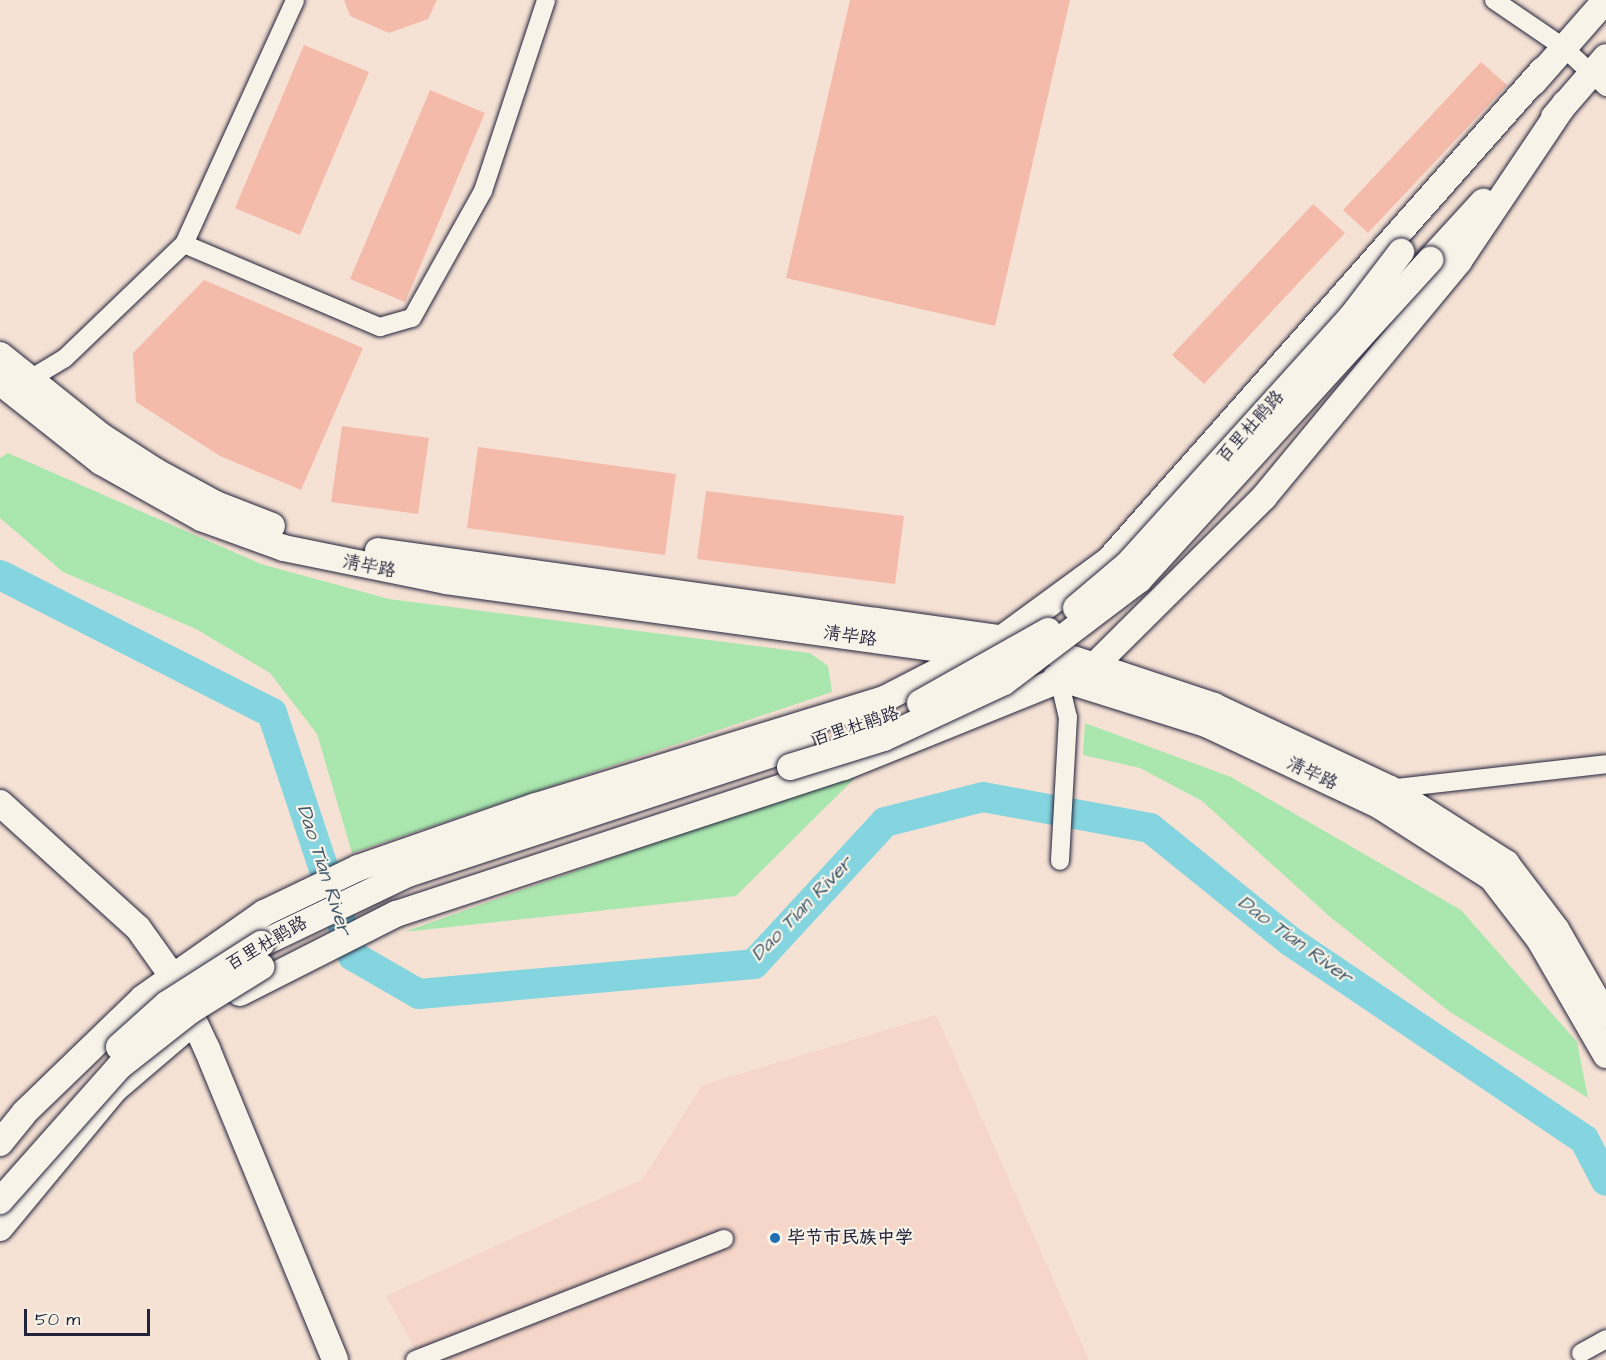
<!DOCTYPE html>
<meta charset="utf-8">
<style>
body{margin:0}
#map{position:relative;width:1606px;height:1360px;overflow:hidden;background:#f6e2d5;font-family:"Architects Daughter","LXGW WenKai TC",sans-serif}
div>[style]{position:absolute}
.built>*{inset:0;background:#f5d6c8}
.green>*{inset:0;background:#aae7ae}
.river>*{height:30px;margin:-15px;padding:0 15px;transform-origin:15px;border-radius:15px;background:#84d5df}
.building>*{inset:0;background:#f4bbaa}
.roads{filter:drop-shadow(0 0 2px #22223b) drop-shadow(0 0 2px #22223b)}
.street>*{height:18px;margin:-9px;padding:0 9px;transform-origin:9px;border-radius:9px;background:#f7f3e8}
.secondary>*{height:26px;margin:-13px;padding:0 13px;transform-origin:13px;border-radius:13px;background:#f7f3e8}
.bridges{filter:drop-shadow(0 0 2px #22223b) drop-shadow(0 0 2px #22223b)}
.secondary-bridge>*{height:26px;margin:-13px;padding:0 13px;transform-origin:13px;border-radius:13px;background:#f7f3e8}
.dots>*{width:16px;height:16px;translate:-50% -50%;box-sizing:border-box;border:3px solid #f7f3e8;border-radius:50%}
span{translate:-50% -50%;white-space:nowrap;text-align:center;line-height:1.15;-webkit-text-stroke:4.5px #f7f3e8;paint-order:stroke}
.street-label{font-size:18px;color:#22223b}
.poi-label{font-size:18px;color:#22223b;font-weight:700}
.left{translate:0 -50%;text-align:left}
.water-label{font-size:20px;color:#3f586c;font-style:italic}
.scale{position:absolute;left:24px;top:1309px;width:126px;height:27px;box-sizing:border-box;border:3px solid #22223b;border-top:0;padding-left:8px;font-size:18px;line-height:21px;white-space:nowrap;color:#22223b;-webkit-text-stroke:4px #f7f3e8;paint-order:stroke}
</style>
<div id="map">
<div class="built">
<i style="clip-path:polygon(936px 1015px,1089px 1360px,421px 1360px,386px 1296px,643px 1179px,702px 1085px)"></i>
</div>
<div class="green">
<i style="clip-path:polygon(8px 453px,261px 564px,389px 599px,810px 653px,828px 666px,832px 692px,352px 853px,317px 734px,270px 673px,196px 629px,63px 572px,0 518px,0 458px)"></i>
<i style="clip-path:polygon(1085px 723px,1231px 777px,1461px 910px,1577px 1042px,1588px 1098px,1450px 1012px,1329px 916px,1202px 801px,1140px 768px,1083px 755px)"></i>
<i style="clip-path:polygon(865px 768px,736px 896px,404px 932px)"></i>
</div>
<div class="river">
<i style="left:0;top:575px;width:305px;rotate:26.9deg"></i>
<i style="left:272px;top:713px;width:256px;rotate:71.6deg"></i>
<i style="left:353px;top:956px;width:76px;rotate:29.9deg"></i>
<i style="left:419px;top:994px;width:336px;rotate:-5.1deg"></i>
<i style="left:754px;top:964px;width:193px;rotate:-47.3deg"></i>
<i style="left:885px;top:822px;width:101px;rotate:-14.3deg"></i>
<i style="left:983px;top:797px;width:170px;rotate:10.5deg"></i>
<i style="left:1150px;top:828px;width:180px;rotate:38.9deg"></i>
<i style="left:1290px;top:941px;width:354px;rotate:34deg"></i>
<i style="left:1584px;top:1139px;width:47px;rotate:62.4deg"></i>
</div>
<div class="building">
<i style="clip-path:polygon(344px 0,437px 0,428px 19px,389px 33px,350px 16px)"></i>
<i style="clip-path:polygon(850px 0,1070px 0,995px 326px,786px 278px)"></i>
<i style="clip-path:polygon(304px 45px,369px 72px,300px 235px,235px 208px)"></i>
<i style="clip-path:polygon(1481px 62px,1507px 85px,1368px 233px,1343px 210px)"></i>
<i style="clip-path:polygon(430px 90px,485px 113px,405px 302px,350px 279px)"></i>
<i style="clip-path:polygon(1313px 204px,1345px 233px,1204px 384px,1172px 355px)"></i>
<i style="clip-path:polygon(204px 280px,363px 348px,301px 490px,220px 456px,136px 402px,133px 353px)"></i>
<i style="clip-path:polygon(342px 426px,429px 438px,418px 514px,331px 502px)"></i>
<i style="clip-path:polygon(478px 447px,676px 474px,665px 555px,467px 528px)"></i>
<i style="clip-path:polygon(706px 491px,904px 516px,895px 584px,697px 559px)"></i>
</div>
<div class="roads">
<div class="street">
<i style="left:1494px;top:0;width:83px;rotate:34.3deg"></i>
<i style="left:1563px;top:47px;width:59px;rotate:42.9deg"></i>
<i style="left:184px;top:244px;width:213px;rotate:23deg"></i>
<i style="left:380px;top:327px;width:33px;rotate:-16deg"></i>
<i style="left:412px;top:318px;width:145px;rotate:-60.8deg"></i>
<i style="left:483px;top:191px;width:201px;rotate:-71.7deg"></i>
<i style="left:27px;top:381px;width:44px;rotate:-31.2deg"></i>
<i style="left:65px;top:358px;width:165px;rotate:-43.8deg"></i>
<i style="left:184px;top:244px;width:268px;rotate:-65.5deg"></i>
<i style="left:1059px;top:679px;width:39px;rotate:77deg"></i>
<i style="left:1068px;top:717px;width:144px;rotate:93.2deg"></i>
<i style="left:1388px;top:789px;width:219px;rotate:-6.5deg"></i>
<i style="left:1581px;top:1353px;width:29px;rotate:-29deg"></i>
<i style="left:415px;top:1360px;width:332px;rotate:-21.4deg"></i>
</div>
<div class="secondary">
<i style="left:1533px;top:83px;width:111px;rotate:-48.7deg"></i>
<i style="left:1554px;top:117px;width:79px;rotate:-49.1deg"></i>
<i style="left:1430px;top:260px;width:79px;rotate:-47.6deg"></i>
<i style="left:0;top:355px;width:129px;rotate:38.7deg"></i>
<i style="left:101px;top:436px;width:64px;rotate:32.9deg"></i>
<i style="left:155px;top:471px;width:69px;rotate:28.4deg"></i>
<i style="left:216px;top:504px;width:60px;rotate:21.4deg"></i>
<i style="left:0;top:382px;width:129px;rotate:38.4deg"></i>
<i style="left:101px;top:462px;width:115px;rotate:29.2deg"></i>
<i style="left:201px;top:518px;width:88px;rotate:19.9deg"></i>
<i style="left:284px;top:548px;width:165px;rotate:11.5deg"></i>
<i style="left:446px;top:581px;width:535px;rotate:7.84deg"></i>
<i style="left:378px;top:551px;width:647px;rotate:7.99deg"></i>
<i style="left:1019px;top:641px;width:206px;rotate:18.4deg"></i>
<i style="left:1214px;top:706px;width:195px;rotate:25.2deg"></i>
<i style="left:1390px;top:789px;width:138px;rotate:32.5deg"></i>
<i style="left:1506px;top:863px;width:83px;rotate:52.9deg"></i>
<i style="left:1556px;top:929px;width:100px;rotate:60.1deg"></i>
<i style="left:1056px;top:677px;width:157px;rotate:17.4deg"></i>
<i style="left:1206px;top:724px;width:192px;rotate:25.2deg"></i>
<i style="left:1380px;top:806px;width:133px;rotate:32.7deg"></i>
<i style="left:1492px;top:878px;width:77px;rotate:52.4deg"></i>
<i style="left:1539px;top:939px;width:134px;rotate:60deg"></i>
<i style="left:0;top:803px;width:186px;rotate:42.2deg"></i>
<i style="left:138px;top:928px;width:60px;rotate:54.5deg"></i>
<i style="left:173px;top:977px;width:80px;rotate:64.7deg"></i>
<i style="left:207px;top:1049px;width:336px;rotate:67.6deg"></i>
<i style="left:261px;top:944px;width:163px;rotate:-25.5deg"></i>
<i style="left:408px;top:874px;width:414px;rotate:-18.2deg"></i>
<i style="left:240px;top:993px;width:175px;rotate:-26.9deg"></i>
<i style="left:396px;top:914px;width:472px;rotate:-18.2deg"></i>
<i style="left:844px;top:767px;width:270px;rotate:-22deg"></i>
<i style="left:1094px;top:666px;width:240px;rotate:-44.8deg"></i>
<i style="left:1264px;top:497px;width:306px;rotate:-50.4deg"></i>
<i style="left:1459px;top:261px;width:190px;rotate:-56.1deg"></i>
<i style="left:0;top:1143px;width:38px;rotate:-51deg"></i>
<i style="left:24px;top:1113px;width:165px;rotate:-44deg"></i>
<i style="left:143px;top:998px;width:148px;rotate:-35.1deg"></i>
<i style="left:264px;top:913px;width:104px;rotate:-25.6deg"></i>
<i style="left:358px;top:868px;width:188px;rotate:-19.2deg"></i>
<i style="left:536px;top:806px;width:366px;rotate:-17.1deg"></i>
<i style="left:886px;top:698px;width:129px;rotate:-27.2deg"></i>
<i style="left:1001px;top:639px;width:134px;rotate:-36.2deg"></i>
<i style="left:1109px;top:560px;width:655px;rotate:-48.47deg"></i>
<i style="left:0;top:1228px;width:179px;rotate:-50.4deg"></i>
<i style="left:114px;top:1090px;width:91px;rotate:-40.5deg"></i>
</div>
</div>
<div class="bridges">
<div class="secondary-bridge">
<i style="left:1076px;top:608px;width:68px;rotate:-40.2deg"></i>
<i style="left:1128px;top:564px;width:334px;rotate:-47.9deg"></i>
<i style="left:1352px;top:316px;width:81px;rotate:-52.6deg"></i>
<i style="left:920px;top:703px;width:147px;rotate:-29.4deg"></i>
<i style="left:790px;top:767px;width:98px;rotate:-17.1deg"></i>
<i style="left:884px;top:738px;width:132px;rotate:-25deg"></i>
<i style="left:1004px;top:682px;width:169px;rotate:-37.1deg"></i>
<i style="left:1139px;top:580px;width:433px;rotate:-47.7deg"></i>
<i style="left:119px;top:1047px;width:64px;rotate:-41.9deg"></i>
<i style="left:167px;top:1004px;width:112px;rotate:-32.6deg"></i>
<i style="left:0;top:1201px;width:181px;rotate:-48.4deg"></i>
<i style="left:120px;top:1066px;width:89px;rotate:-38.2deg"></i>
<i style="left:190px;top:1011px;width:84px;rotate:-31.8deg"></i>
</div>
</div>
<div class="dots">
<i style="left:775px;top:1238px;background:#1f6fb2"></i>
</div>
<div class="street-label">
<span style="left:1251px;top:427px;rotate:-48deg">百里杜鹃路</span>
<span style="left:369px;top:567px;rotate:11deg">清毕路</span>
<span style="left:850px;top:637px;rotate:8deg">清毕路</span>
<span style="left:856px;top:727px;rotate:-18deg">百里杜鹃路</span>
<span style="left:1312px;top:774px;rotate:25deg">清毕路</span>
<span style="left:267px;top:944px;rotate:-30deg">百里杜鹃路</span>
</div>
<div class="poi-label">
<span class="left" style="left:787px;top:1238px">毕节市民族中学</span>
</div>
<div class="water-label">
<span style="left:324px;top:870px;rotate:72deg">Dao Tian River</span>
<span style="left:802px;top:909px;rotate:-46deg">Dao Tian River</span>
<span style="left:1295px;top:940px;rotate:36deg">Dao Tian River</span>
</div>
<div class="scale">50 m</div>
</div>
